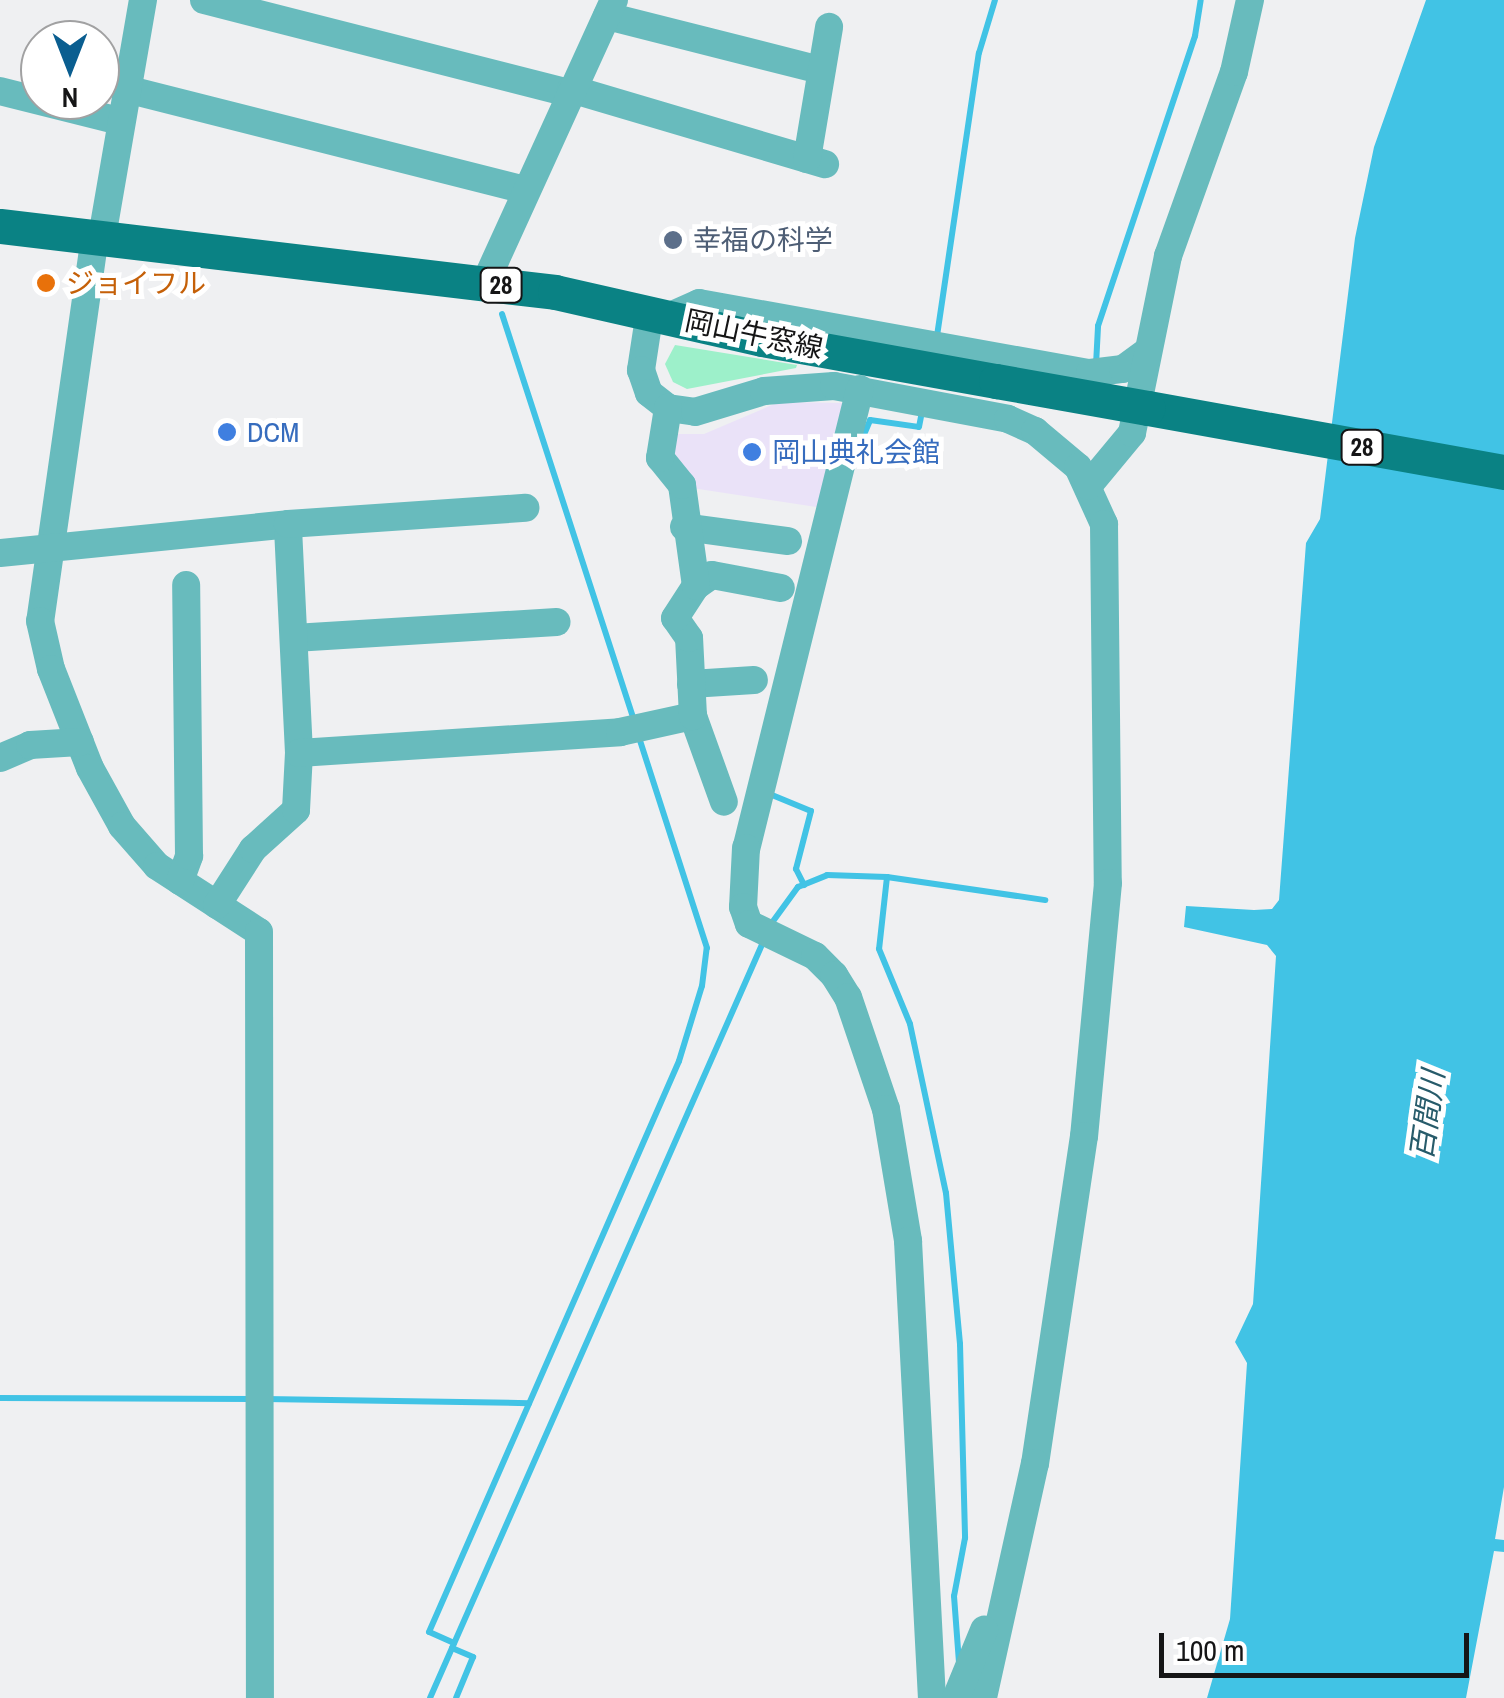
<!DOCTYPE html>
<meta charset="utf-8">
<style>
body{margin:0}
#map{position:relative;width:1504px;height:1698px;overflow:hidden;background:#eff0f2;font-family:"Archivo Narrow","Noto Sans JP",sans-serif}
div>[style]{position:absolute}
.commercial>*{inset:0;background:#eae2f8}
.green>*{inset:0;background:#9df0ca}
.water>*{inset:0;background:#41c3e5}
.stream>*{height:6px;margin:-3px;padding:0 3px;transform-origin:3px;border-radius:3px;background:#41c3e5}
.minor>*{height:28px;margin:-14px;padding:0 14px;transform-origin:14px;border-radius:14px;background:#68bbbd}
.major>*{height:35px;margin:-17.5px;padding:0 17.5px;transform-origin:17.5px;border-radius:17.5px;background:#0a8284}
.major-bridge>*{height:35px;margin:-17.5px;padding:0 17.5px;transform-origin:17.5px;border-radius:17.5px;background:#0a8284}
.dots>*{width:28px;height:28px;translate:-50% -50%;box-sizing:border-box;border:5px solid #fff;border-radius:50%}
span{translate:-50% -50%;white-space:nowrap;text-align:center;line-height:1.15;-webkit-text-stroke:10px #fff;paint-order:stroke}
.shield-label span{padding:2px 8px;background:#fff;border:2px solid;border-radius:8px;-webkit-text-stroke-width:0}
.shield-label{font-size:25px;color:#151516;font-weight:700}
.service-label{font-size:28px;color:#4e5e75}
.left{translate:0 -50%;text-align:left}
.food-label{font-size:28px;color:#c56008}
.street-label{font-size:28px;color:#151516}
.shop-label{font-size:28px;color:#366cbe}
.water-label{font-size:30px;color:#275b6a;font-style:italic}
.north{position:absolute;left:20px;top:20px;width:100px;height:100px;box-sizing:border-box;background:#fff;border:2px solid #a1a1a2;border-radius:50%;rotate:180deg;font-size:28px;font-weight:700;line-height:40px;text-align:center;color:#151516}
.north::after{content:'';display:block;margin:auto;width:35px;height:45px;background:#0a5e90;clip-path:polygon(50% 0,100% 100%,50% 72%,0 100%)}
.scale{position:absolute;left:1159px;top:1633px;width:310px;height:45px;box-sizing:border-box;border:5px solid #151516;border-top:0;padding-left:12px;font-size:30px;line-height:35px;white-space:nowrap;color:#151516;-webkit-text-stroke:8px #fff;paint-order:stroke}
</style>
<div id="map">
<div class="commercial">
<i style="clip-path:polygon(779px 402px,847px 403px,823px 508px,692px 488px,667px 464px,677px 434px,704px 434px)"></i>
</div>
<div class="green">
<i style="clip-path:polygon(675px 345px,797px 365px,796px 368px,687px 389px,673px 382px,665px 364px)"></i>
</div>
<div class="water">
<i style="clip-path:polygon(1426px 0,1504px 0,1504px 1487px,1495px 1539px,1504px 1540px,1504px 1552px,1494px 1551px,1466px 1698px,1207px 1698px,1230px 1619px,1247px 1363px,1235px 1342px,1253px 1304px,1276px 956px,1267px 945px,1184px 927px,1186px 906px,1254px 910px,1272px 909px,1279px 900px,1306px 543px,1320px 519px,1355px 238px,1374px 147px)"></i>
</div>
<div class="stream">
<i style="left:502px;top:314px;width:428px;rotate:72deg"></i>
<i style="left:937px;top:336px;width:286px;rotate:-81.6deg"></i>
<i style="left:979px;top:53px;width:55px;rotate:-73.2deg"></i>
<i style="left:1096px;top:365px;width:39px;rotate:-87deg"></i>
<i style="left:1098px;top:326px;width:306px;rotate:-71.5deg"></i>
<i style="left:1195px;top:36px;width:36px;rotate:-81deg"></i>
<i style="left:860px;top:444px;width:26px;rotate:-67deg"></i>
<i style="left:870px;top:420px;width:49px;rotate:8.1deg"></i>
<i style="left:919px;top:427px;width:16px;rotate:-79deg"></i>
<i style="left:772px;top:795px;width:42px;rotate:22.3deg"></i>
<i style="left:811px;top:811px;width:60px;rotate:104.5deg"></i>
<i style="left:796px;top:869px;width:18px;rotate:63deg"></i>
<i style="left:887px;top:877px;width:72px;rotate:96.3deg"></i>
<i style="left:879px;top:949px;width:81px;rotate:67.5deg"></i>
<i style="left:910px;top:1024px;width:173px;rotate:78deg"></i>
<i style="left:946px;top:1193px;width:152px;rotate:84.7deg"></i>
<i style="left:960px;top:1344px;width:194px;rotate:88.5deg"></i>
<i style="left:965px;top:1538px;width:59px;rotate:100.7deg"></i>
<i style="left:954px;top:1596px;width:67px;rotate:85.7deg"></i>
<i style="left:771px;top:924px;width:46px;rotate:-53.9deg"></i>
<i style="left:798px;top:887px;width:31px;rotate:-22deg"></i>
<i style="left:827px;top:875px;width:60px;rotate:1.9deg"></i>
<i style="left:887px;top:877px;width:160px;rotate:8.3deg"></i>
<i style="left:0;top:1398px;width:253px;rotate:0.2deg"></i>
<i style="left:265px;top:1399px;width:264px;rotate:0.9deg"></i>
<i style="left:454px;top:1643px;width:27px;rotate:-156deg"></i>
<i style="left:429px;top:1632px;width:623px;rotate:-66.35deg"></i>
<i style="left:679px;top:1061px;width:78px;rotate:-73deg"></i>
<i style="left:702px;top:986px;width:38px;rotate:-83deg"></i>
<i style="left:707px;top:948px;width:221px;rotate:-107.9deg"></i>
<i style="left:452px;top:1648px;width:23px;rotate:23deg"></i>
<i style="left:473px;top:1657px;width:44px;rotate:112.5deg"></i>
<i style="left:430px;top:1698px;width:828px;rotate:-66.22deg"></i>
</div>
<div class="minor">
<i style="left:204px;top:0;width:377px;rotate:14.3deg"></i>
<i style="left:607px;top:16px;width:221px;rotate:14.2deg"></i>
<i style="left:126px;top:89px;width:413px;rotate:14.2deg"></i>
<i style="left:571px;top:89px;width:265px;rotate:16.5deg"></i>
<i style="left:0;top:91px;width:123px;rotate:14.1deg"></i>
<i style="left:807px;top:159px;width:134px;rotate:-80.5deg"></i>
<i style="left:95px;top:236px;width:389px;rotate:98.1deg"></i>
<i style="left:40px;top:621px;width:49px;rotate:77.1deg"></i>
<i style="left:51px;top:669px;width:106px;rotate:68.5deg"></i>
<i style="left:90px;top:768px;width:66px;rotate:61.1deg"></i>
<i style="left:122px;top:826px;width:53px;rotate:48.8deg"></i>
<i style="left:157px;top:866px;width:121px;rotate:32.9deg"></i>
<i style="left:259px;top:932px;width:766px;rotate:89.93deg"></i>
<i style="left:102px;top:237px;width:241px;rotate:-80.2deg"></i>
<i style="left:485px;top:283px;width:311px;rotate:-65.5deg"></i>
<i style="left:650px;top:311px;width:60px;rotate:98.7deg"></i>
<i style="left:641px;top:370px;width:24px;rotate:71deg"></i>
<i style="left:649px;top:393px;width:24px;rotate:38deg"></i>
<i style="left:668px;top:408px;width:27px;rotate:8deg"></i>
<i style="left:695px;top:412px;width:72px;rotate:-16.9deg"></i>
<i style="left:764px;top:391px;width:70px;rotate:-4.1deg"></i>
<i style="left:834px;top:386px;width:177px;rotate:10.7deg"></i>
<i style="left:1008px;top:419px;width:30px;rotate:24deg"></i>
<i style="left:1035px;top:431px;width:56px;rotate:39.9deg"></i>
<i style="left:1078px;top:467px;width:63px;rotate:65.5deg"></i>
<i style="left:1104px;top:524px;width:359px;rotate:89.4deg"></i>
<i style="left:1108px;top:883px;width:254px;rotate:95.4deg"></i>
<i style="left:1084px;top:1136px;width:331px;rotate:98.5deg"></i>
<i style="left:1035px;top:1463px;width:241px;rotate:102.5deg"></i>
<i style="left:670px;top:316px;width:32px;rotate:-24deg"></i>
<i style="left:699px;top:303px;width:397px;rotate:10.2deg"></i>
<i style="left:1090px;top:373px;width:33px;rotate:-7deg"></i>
<i style="left:1123px;top:369px;width:27px;rotate:-36deg"></i>
<i style="left:860px;top:389px;width:473px;rotate:103.9deg"></i>
<i style="left:746px;top:848px;width:59px;rotate:92.9deg"></i>
<i style="left:743px;top:907px;width:18px;rotate:71deg"></i>
<i style="left:749px;top:924px;width:73px;rotate:25.9deg"></i>
<i style="left:815px;top:956px;width:27px;rotate:45deg"></i>
<i style="left:834px;top:975px;width:26px;rotate:58deg"></i>
<i style="left:848px;top:997px;width:118px;rotate:71.3deg"></i>
<i style="left:886px;top:1109px;width:134px;rotate:80.5deg"></i>
<i style="left:908px;top:1241px;width:458px;rotate:87deg"></i>
<i style="left:1088px;top:486px;width:69px;rotate:-50.3deg"></i>
<i style="left:1132px;top:433px;width:181px;rotate:-78.5deg"></i>
<i style="left:1168px;top:256px;width:195px;rotate:-70.3deg"></i>
<i style="left:1234px;top:72px;width:74px;rotate:-77.5deg"></i>
<i style="left:684px;top:527px;width:105px;rotate:7.7deg"></i>
<i style="left:0;top:553px;width:289px;rotate:-5.7deg"></i>
<i style="left:696px;top:586px;width:19px;rotate:-35deg"></i>
<i style="left:712px;top:575px;width:70px;rotate:10.7deg"></i>
<i style="left:294px;top:638px;width:263px;rotate:-3.5deg"></i>
<i style="left:691px;top:684px;width:63px;rotate:-3.6deg"></i>
<i style="left:693px;top:716px;width:91px;rotate:70.2deg"></i>
<i style="left:299px;top:753px;width:229px;rotate:-92.8deg"></i>
<i style="left:288px;top:524px;width:238px;rotate:-3.9deg"></i>
<i style="left:0;top:758px;width:33px;rotate:-23deg"></i>
<i style="left:30px;top:745px;width:50px;rotate:-3.4deg"></i>
<i style="left:180px;top:881px;width:27px;rotate:-70deg"></i>
<i style="left:189px;top:856px;width:271px;rotate:-90.6deg"></i>
<i style="left:217px;top:905px;width:67px;rotate:-57.3deg"></i>
<i style="left:253px;top:849px;width:58px;rotate:-42.2deg"></i>
<i style="left:296px;top:810px;width:57px;rotate:-87deg"></i>
<i style="left:299px;top:753px;width:322px;rotate:-3.7deg"></i>
<i style="left:620px;top:732px;width:75px;rotate:-12.4deg"></i>
<i style="left:693px;top:716px;width:78px;rotate:-92.9deg"></i>
<i style="left:689px;top:638px;width:24px;rotate:-125deg"></i>
<i style="left:675px;top:618px;width:38px;rotate:-57deg"></i>
<i style="left:696px;top:586px;width:102px;rotate:-97.9deg"></i>
<i style="left:682px;top:485px;width:35px;rotate:-129deg"></i>
<i style="left:660px;top:458px;width:51px;rotate:-80.9deg"></i>
<i style="left:956px;top:1698px;width:74px;rotate:-67.6deg"></i>
</div>
<div class="major">
<i style="left:0;top:226px;width:559px;rotate:6.78deg"></i>
<i style="left:555px;top:292px;width:212px;rotate:12.8deg"></i>
<i style="left:762px;top:339px;width:238px;rotate:10.2deg"></i>
<i style="left:1148px;top:408px;width:362px;rotate:10.2deg"></i>
</div>
<div class="major-bridge">
<i style="left:996px;top:381px;width:154px;rotate:10.1deg"></i>
</div>
<div class="dots">
<i style="left:673px;top:240px;background:#5c6f8a"></i>
<i style="left:46px;top:283px;background:#e8710a"></i>
<i style="left:227px;top:432px;background:#3f7fe0"></i>
<i style="left:752px;top:452px;background:#3f7fe0"></i>
</div>
<div class="shield-label">
<span style="left:501px;top:285px">28</span>
<span style="left:1362px;top:447px">28</span>
</div>
<div class="service-label">
<span class="left" style="left:693px;top:240px">幸福の科学</span>
</div>
<div class="food-label">
<span class="left" style="left:66px;top:283px">ジョイフル</span>
</div>
<div class="street-label">
<span style="left:754px;top:334px;rotate:12deg">岡山牛窓線</span>
</div>
<div class="shop-label">
<span class="left" style="left:247px;top:432px">DCM</span>
<span class="left" style="left:772px;top:452px">岡山典礼会館</span>
</div>
<div class="water-label">
<span style="left:1427px;top:1115px;rotate:-82deg">百間川</span>
</div>
<div class="north">N</div>
<div class="scale">100 m</div>
</div>
